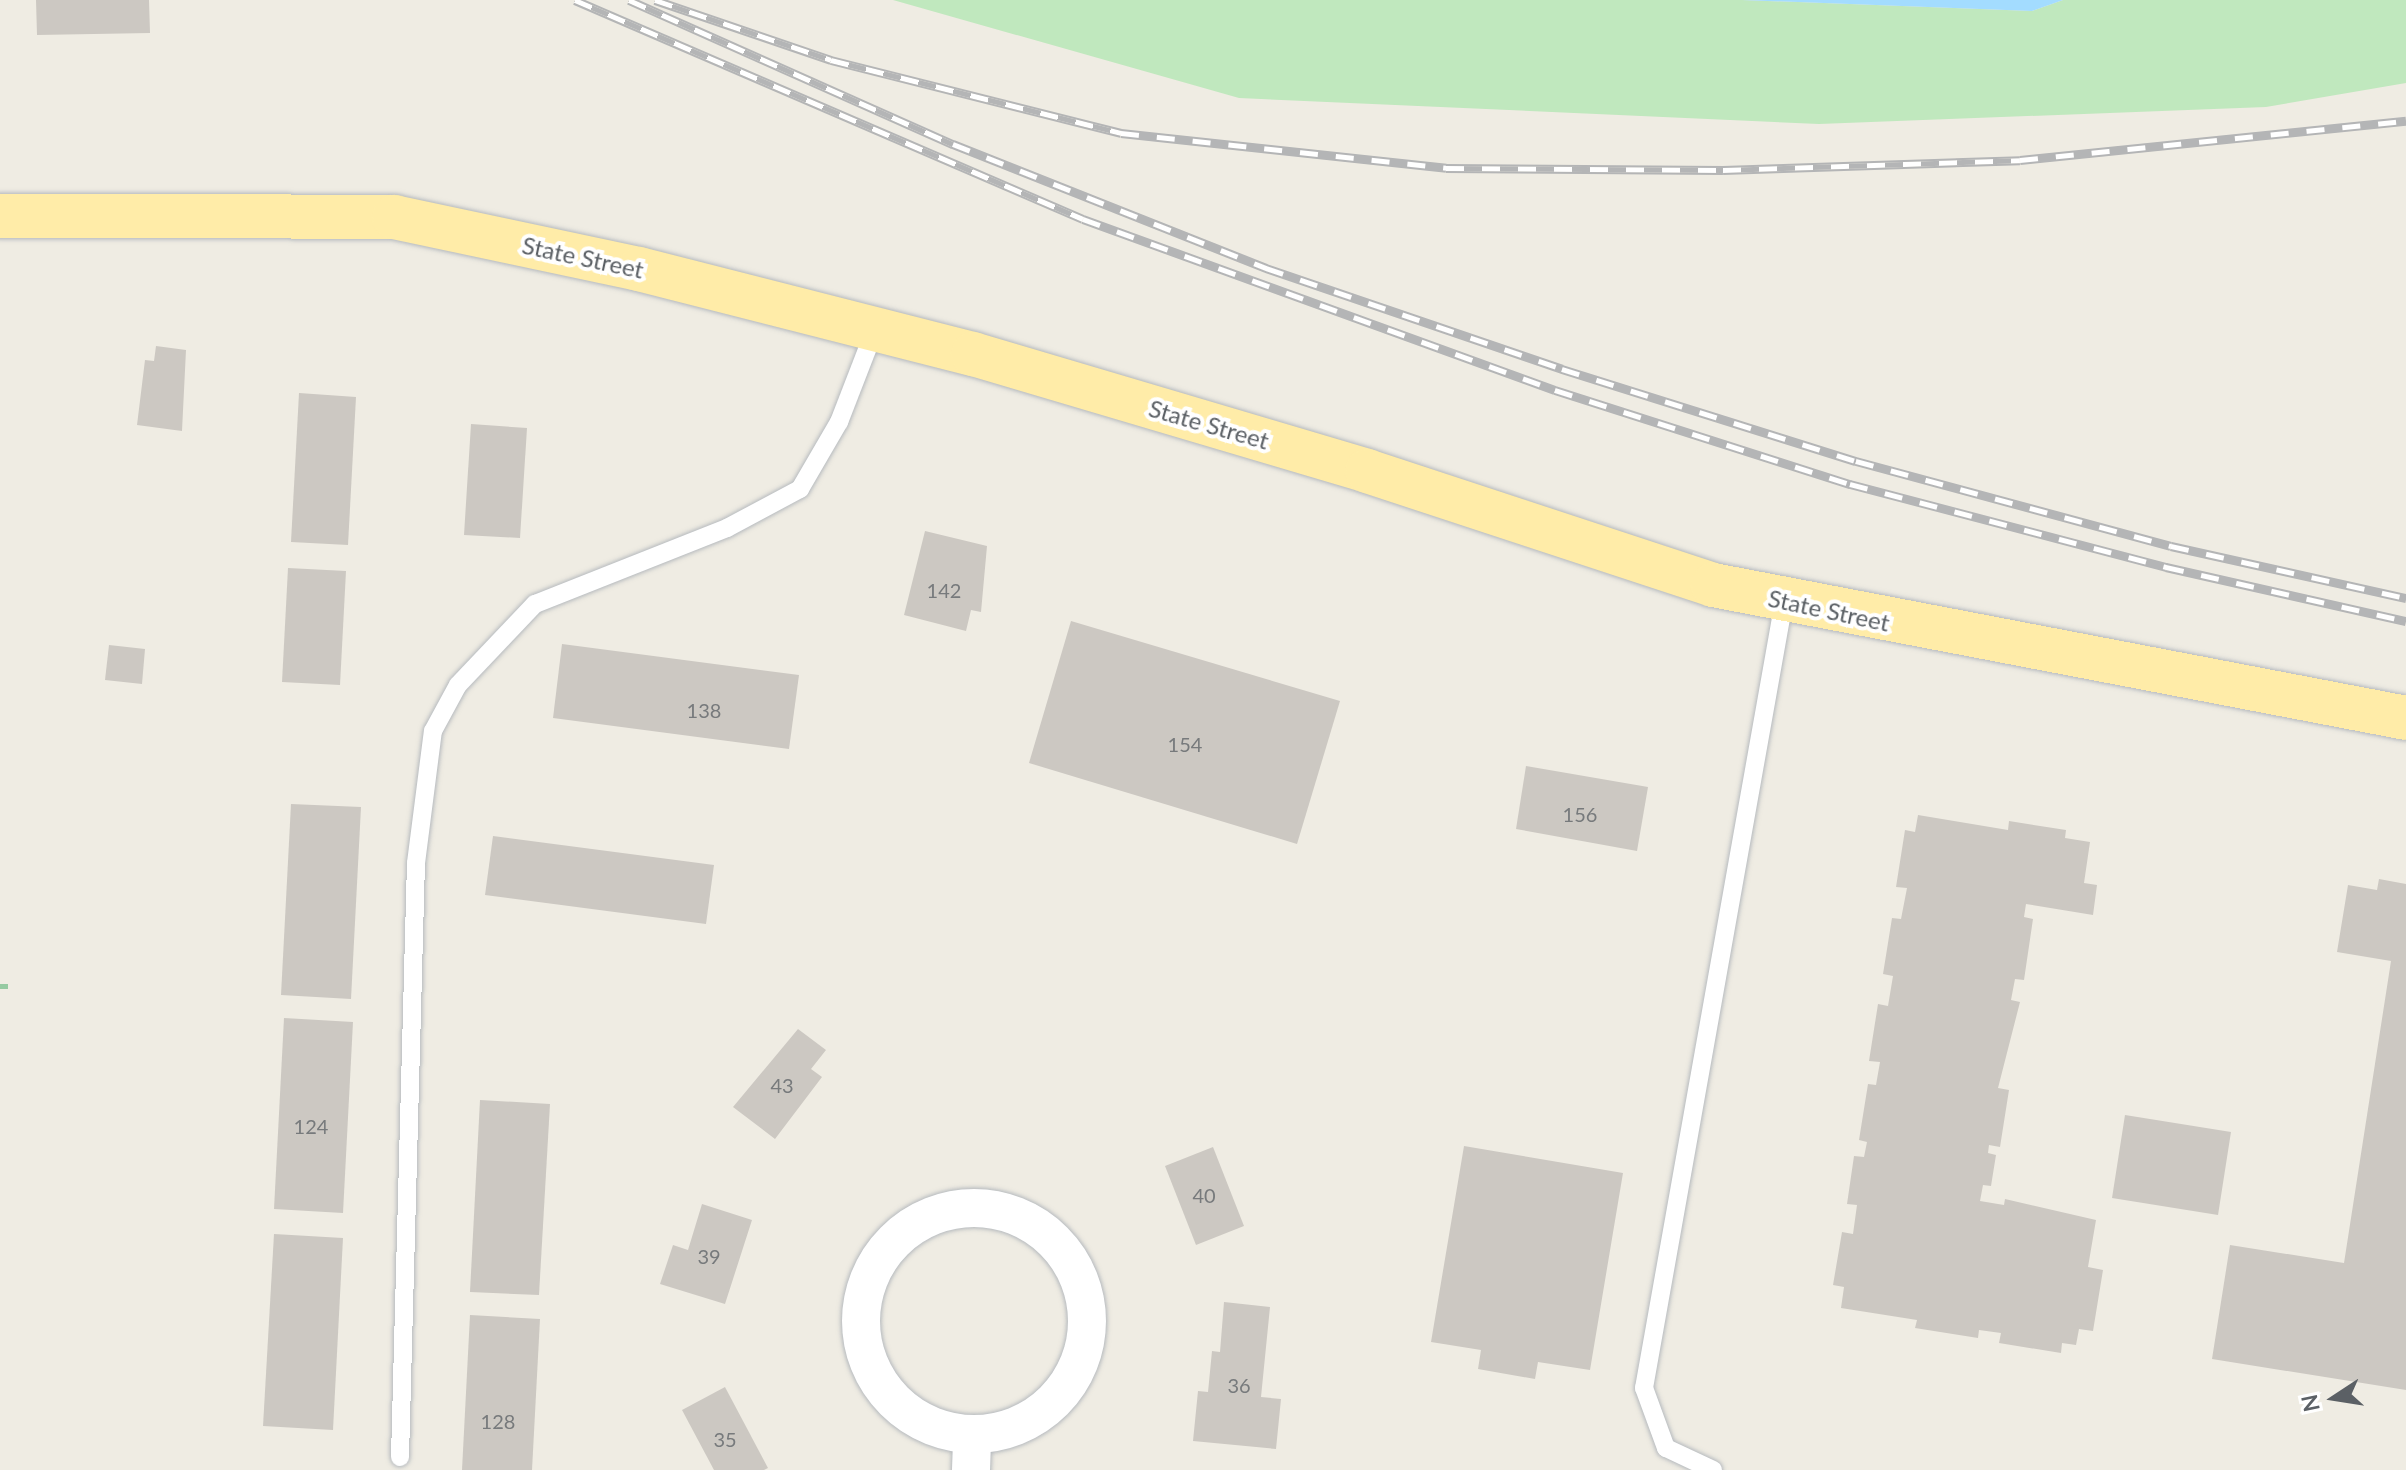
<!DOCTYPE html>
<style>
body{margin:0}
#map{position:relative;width:2406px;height:1470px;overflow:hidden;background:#efece3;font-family:Lato,sans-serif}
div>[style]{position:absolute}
.green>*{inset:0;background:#c0e8be}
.water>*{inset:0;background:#a3dcff}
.building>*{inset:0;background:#ccc8c2}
.path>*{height:5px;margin-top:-2.5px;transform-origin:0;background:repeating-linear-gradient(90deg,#96caa2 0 8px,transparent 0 12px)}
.roads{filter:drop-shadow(0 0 2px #b6babe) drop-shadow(0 0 2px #b6babe)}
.service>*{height:18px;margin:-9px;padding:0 9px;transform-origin:9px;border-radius:9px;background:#fff}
.minor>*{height:38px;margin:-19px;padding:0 19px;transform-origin:19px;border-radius:19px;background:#fff}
.minor>.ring{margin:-19px;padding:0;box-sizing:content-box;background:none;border:38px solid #fff;border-radius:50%}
.primary>*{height:44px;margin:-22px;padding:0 22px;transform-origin:22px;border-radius:22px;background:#ffeca8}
.rail>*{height:9px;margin-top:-4.5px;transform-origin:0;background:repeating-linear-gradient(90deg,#fff 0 18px,#b4b5b6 0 36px);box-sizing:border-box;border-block:2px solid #b4b5b6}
span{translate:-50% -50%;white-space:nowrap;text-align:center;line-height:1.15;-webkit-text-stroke:8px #fff;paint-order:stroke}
.number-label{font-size:20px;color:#777a7c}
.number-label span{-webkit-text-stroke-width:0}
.street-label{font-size:24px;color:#5b6065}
.north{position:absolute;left:2294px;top:1358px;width:80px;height:80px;-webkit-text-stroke:6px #fff;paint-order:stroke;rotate:258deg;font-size:22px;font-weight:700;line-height:32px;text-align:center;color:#5b6065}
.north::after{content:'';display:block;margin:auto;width:28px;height:36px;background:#5b6065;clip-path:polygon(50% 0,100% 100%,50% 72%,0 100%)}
</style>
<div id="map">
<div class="green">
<i style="clip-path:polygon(893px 0,1742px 0,2032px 11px,2063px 0,2406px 0,2406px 83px,2266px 107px,1819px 124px,1239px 98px)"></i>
</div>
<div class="water">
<i style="clip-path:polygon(1742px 0,2063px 0,2032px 11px)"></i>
</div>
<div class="building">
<i style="clip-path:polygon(36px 0,149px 0,150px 33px,37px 35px)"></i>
<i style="clip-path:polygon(156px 346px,186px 350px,182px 431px,137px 425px,145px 360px,154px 361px)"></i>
<i style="clip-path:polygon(299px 393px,356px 397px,348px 545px,291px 542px)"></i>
<i style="clip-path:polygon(471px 424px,527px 428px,520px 538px,464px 535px)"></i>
<i style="clip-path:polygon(925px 531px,987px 546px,981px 612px,971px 610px,966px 631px,904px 615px)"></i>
<i style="clip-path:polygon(288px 568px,346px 571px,340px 685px,282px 682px)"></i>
<i style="clip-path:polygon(1071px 621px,1340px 701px,1297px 844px,1029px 763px)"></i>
<i style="clip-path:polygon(562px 644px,799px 675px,789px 749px,553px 718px)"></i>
<i style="clip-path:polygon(109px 645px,145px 649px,142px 684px,105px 680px)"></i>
<i style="clip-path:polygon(1526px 766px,1648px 787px,1637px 851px,1516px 829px)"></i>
<i style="clip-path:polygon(291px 804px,361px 807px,351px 999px,281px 995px)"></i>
<i style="clip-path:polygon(1918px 815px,2008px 830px,2009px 821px,2066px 830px,2065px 838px,2090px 842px,2084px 883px,2097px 885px,2093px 915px,2026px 904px,2024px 917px,2033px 919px,2024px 980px,2015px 979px,2011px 1000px,2020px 1002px,1998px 1088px,2009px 1090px,2000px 1147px,1989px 1145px,1988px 1153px,1996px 1155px,1991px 1186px,1983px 1185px,1980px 1201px,2004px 1205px,2005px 1199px,2096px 1220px,2088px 1267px,2103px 1270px,2093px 1331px,2079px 1329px,2076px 1345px,2062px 1343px,2061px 1353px,1999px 1343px,2001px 1333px,1979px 1330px,1978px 1338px,1915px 1328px,1917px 1320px,1841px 1308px,1844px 1287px,1833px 1285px,1842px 1232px,1853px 1234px,1857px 1205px,1847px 1204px,1854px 1156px,1864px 1157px,1867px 1142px,1859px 1140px,1868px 1084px,1876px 1085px,1880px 1062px,1869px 1061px,1878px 1004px,1888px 1006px,1893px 976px,1883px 974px,1892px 918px,1901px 919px,1907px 888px,1896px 887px,1905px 830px,1915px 832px)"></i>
<i style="clip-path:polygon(493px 836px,714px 865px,706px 924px,485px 895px)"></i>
<i style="clip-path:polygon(2379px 879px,2406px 884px,2406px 1390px,2212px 1359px,2230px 1245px,2344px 1263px,2391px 961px,2337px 952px,2348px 885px,2377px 890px)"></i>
<i style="clip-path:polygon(284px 1018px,353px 1022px,343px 1213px,274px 1209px)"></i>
<i style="clip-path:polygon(798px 1029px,826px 1050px,811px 1069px,822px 1077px,775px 1139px,733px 1107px)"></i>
<i style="clip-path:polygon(480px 1100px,550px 1104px,539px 1295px,470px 1292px)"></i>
<i style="clip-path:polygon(2125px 1115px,2231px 1132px,2218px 1215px,2112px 1198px)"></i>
<i style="clip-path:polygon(1464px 1146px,1623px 1173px,1590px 1370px,1538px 1362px,1535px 1379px,1478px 1369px,1481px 1350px,1431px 1342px)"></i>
<i style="clip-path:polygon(1213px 1147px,1244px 1226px,1196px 1245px,1165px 1166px)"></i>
<i style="clip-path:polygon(702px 1204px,752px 1220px,725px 1304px,660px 1284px,673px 1245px,688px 1250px)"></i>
<i style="clip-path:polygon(274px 1234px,343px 1238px,333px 1430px,263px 1426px)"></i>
<i style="clip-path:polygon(1224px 1302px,1270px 1307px,1261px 1397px,1281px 1399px,1276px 1449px,1193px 1441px,1198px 1391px,1208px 1392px,1212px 1351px,1220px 1352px)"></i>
<i style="clip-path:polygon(470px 1315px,540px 1319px,532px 1470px,462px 1470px)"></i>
<i style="clip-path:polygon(725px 1387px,768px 1468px,764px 1470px,714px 1470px,682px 1410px)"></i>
</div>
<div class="path">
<i style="left:0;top:986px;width:10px"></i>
</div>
<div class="roads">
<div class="service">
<i style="left:400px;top:1457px;width:594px;rotate:-88.46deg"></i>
<i style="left:416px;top:863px;width:133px;rotate:-82.7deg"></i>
<i style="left:433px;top:731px;width:52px;rotate:-61.5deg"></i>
<i style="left:458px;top:685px;width:112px;rotate:-46.5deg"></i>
<i style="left:535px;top:604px;width:206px;rotate:-21.6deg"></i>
<i style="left:727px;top:528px;width:83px;rotate:-28.1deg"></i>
<i style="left:800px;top:489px;width:78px;rotate:-59.8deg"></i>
<i style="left:839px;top:422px;width:100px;rotate:-68.8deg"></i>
<i style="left:1713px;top:1470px;width:52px;rotate:-154.9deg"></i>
<i style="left:1666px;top:1448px;width:64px;rotate:-110.1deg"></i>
<i style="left:1644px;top:1388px;width:799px;rotate:-79.91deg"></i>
</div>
<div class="minor">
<i class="ring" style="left:861px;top:1208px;width:188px;height:188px"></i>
<i style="left:971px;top:1470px;width:35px;rotate:-88deg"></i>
</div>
<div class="primary">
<i style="left:0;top:216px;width:394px;rotate:0.1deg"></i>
<i style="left:394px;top:217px;width:250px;rotate:12deg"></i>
<i style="left:639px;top:269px;width:345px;rotate:14.3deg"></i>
<i style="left:973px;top:354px;width:411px;rotate:16.5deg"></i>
<i style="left:1367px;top:471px;width:364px;rotate:18.2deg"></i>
<i style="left:1713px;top:585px;width:706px;rotate:10.86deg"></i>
</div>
</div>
<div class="rail">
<i style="left:575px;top:0;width:553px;rotate:23.32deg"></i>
<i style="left:1083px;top:219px;width:502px;rotate:19.91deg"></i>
<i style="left:1555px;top:390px;width:310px;rotate:17.7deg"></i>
<i style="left:1850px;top:484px;width:327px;rotate:14.7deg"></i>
<i style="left:2166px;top:567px;width:246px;rotate:12.7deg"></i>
<i style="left:629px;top:0;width:355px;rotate:24deg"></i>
<i style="left:953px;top:144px;width:337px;rotate:21.6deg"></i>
<i style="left:1266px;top:268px;width:313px;rotate:18.8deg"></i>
<i style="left:1562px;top:369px;width:308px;rotate:17.4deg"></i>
<i style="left:1856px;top:461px;width:326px;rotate:15.1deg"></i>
<i style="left:2171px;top:546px;width:241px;rotate:12.5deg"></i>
<i style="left:655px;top:0;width:186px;rotate:18.8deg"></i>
<i style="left:831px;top:60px;width:299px;rotate:14.1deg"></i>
<i style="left:1121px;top:133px;width:327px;rotate:6.1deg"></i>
<i style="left:1446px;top:168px;width:277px;rotate:0.4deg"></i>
<i style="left:1723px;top:170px;width:297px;rotate:-1.9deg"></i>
<i style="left:2020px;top:160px;width:388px;rotate:-5.8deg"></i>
</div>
<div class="number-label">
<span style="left:944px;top:590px">142</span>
<span style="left:704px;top:710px">138</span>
<span style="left:1185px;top:744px">154</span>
<span style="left:1580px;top:814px">156</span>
<span style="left:782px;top:1085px">43</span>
<span style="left:311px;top:1126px">124</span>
<span style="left:1204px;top:1195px">40</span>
<span style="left:709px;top:1256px">39</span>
<span style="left:1239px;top:1385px">36</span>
<span style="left:498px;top:1421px">128</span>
<span style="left:725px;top:1439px">35</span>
</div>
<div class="street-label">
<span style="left:583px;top:257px;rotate:12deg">State Street</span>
<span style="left:1209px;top:424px;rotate:16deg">State Street</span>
<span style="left:1829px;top:610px;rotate:12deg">State Street</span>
</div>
<div class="north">N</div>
</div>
